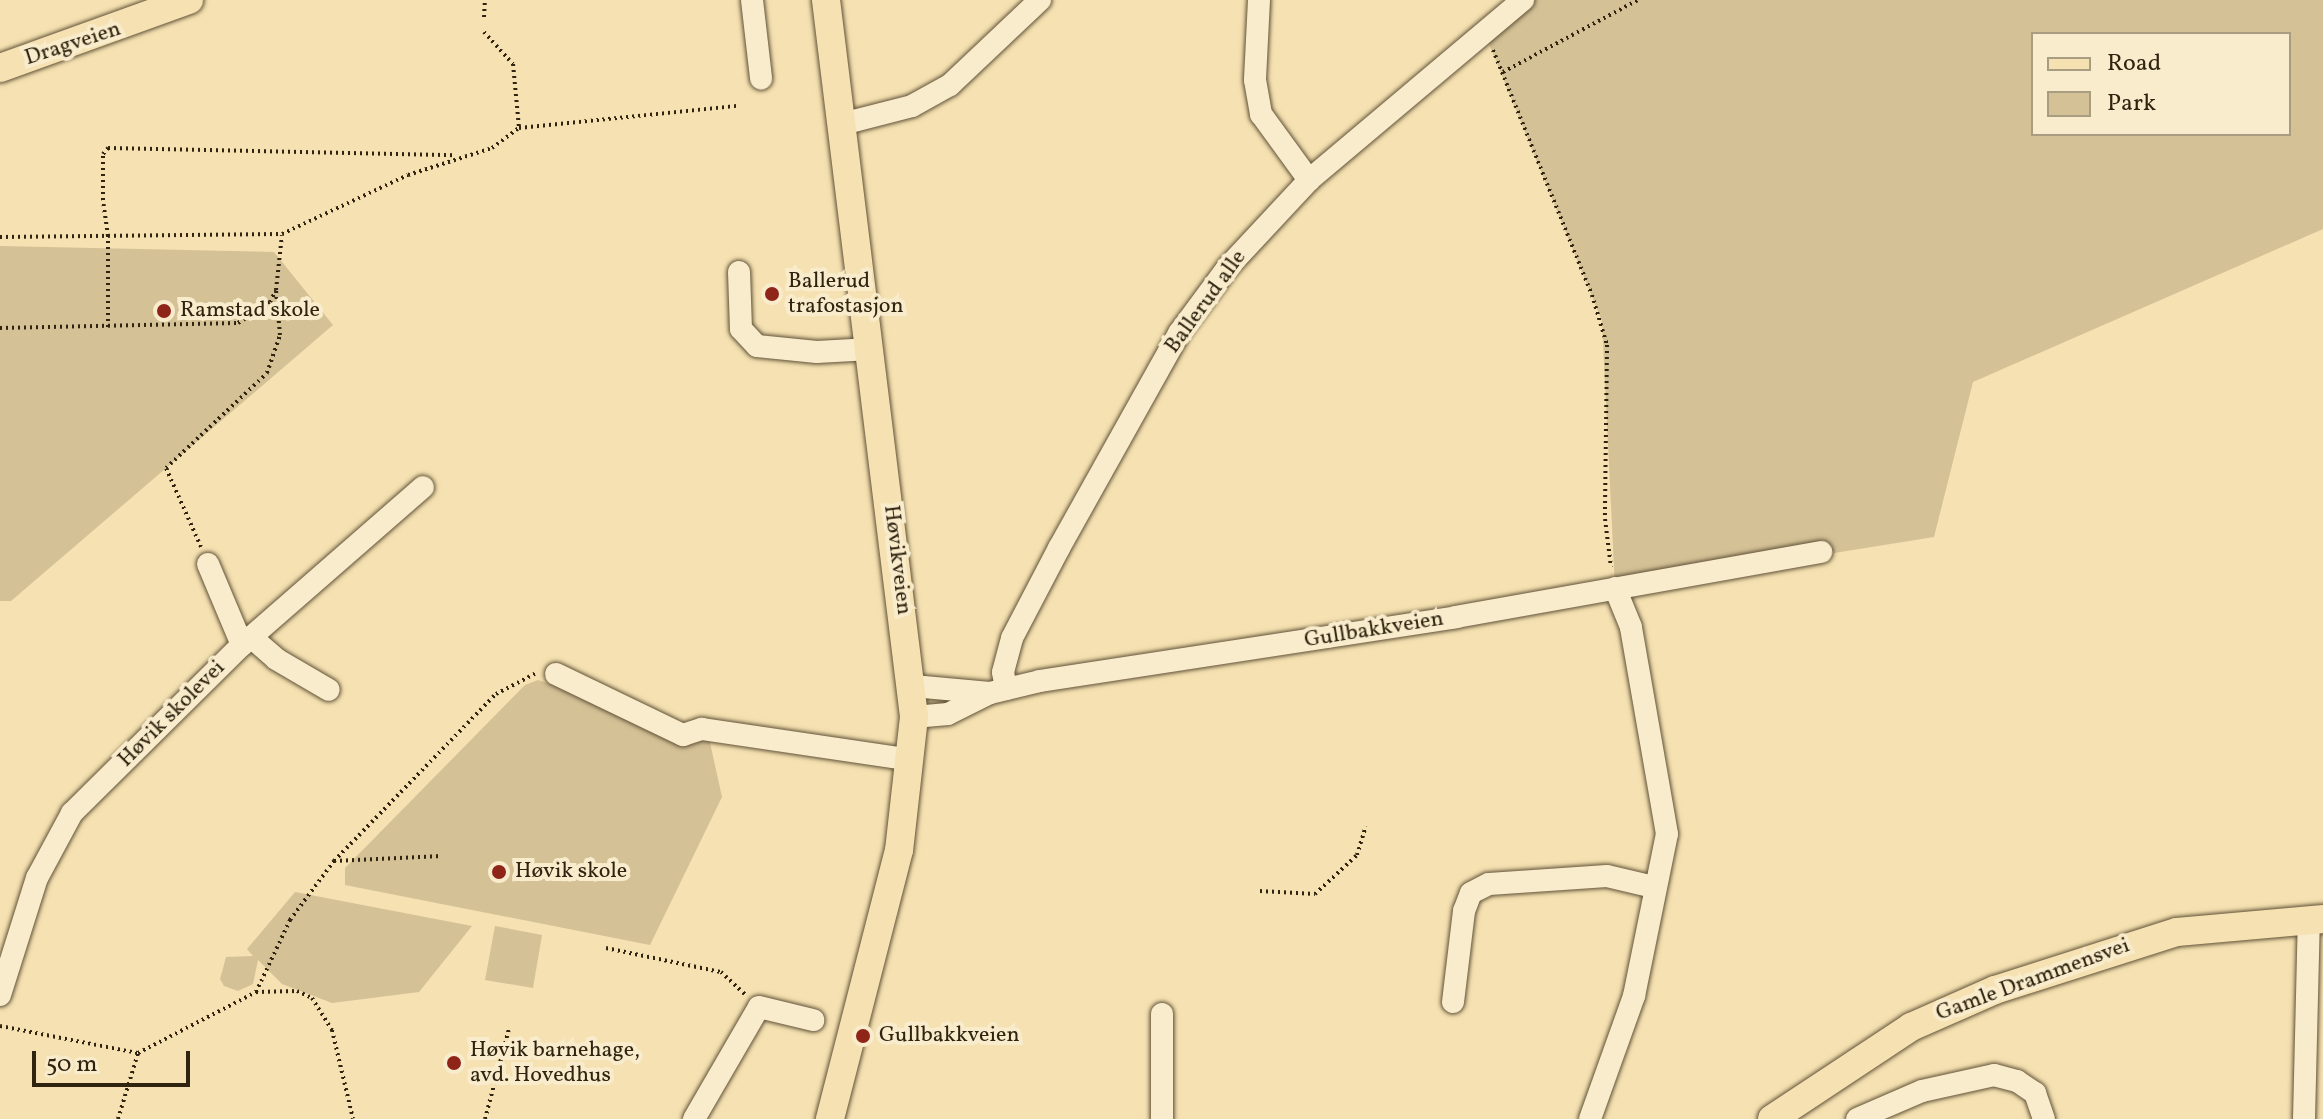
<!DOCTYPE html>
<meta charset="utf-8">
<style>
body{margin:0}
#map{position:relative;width:2323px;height:1119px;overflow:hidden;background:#f5e1b1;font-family:Vollkorn,serif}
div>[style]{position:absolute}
.green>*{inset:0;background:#d4c196}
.path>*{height:4px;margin-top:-2px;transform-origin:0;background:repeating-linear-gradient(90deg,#302310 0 2px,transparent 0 6px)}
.roads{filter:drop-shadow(0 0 2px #615238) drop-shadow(0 0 2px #615238)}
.minor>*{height:22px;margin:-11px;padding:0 11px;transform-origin:11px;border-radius:11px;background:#f8eccc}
.major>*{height:28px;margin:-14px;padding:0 14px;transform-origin:14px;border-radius:14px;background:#f5e1b1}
.dots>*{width:22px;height:22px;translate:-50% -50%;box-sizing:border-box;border:4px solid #f8eccc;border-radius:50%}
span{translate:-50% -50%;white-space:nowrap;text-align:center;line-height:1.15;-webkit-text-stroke:8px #f8eccc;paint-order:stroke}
.street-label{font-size:22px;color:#302310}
.poi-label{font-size:22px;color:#302310}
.left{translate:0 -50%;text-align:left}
.legend{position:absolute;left:2031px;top:32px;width:260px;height:104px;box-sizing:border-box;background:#f8eccc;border:2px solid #a89c81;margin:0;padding:10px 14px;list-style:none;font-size:24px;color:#302310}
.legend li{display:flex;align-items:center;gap:16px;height:40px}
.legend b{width:40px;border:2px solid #a89c81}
.scale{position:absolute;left:32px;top:1051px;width:158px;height:36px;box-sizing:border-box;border:4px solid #302310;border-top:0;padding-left:10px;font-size:24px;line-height:28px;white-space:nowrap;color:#302310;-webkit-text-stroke:6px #f8eccc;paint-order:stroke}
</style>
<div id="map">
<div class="green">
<i style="clip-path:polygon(evenodd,1523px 0,2323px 0,2323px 229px,1973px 382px,1934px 537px,1615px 588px,1602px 321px,1485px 34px,1523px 0,2033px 34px,2289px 34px,2289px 134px,2033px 134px,2033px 34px)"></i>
<i style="clip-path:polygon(0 246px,274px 252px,333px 325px,11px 601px,0 601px)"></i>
<i style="clip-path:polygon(538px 680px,709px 738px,722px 797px,650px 945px,345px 885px,345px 868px,525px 685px)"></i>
<i style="clip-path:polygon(295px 892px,472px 926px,419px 992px,332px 1003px,282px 984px,258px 960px,253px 984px,238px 991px,224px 986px,220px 979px,226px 957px,253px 956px,247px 949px)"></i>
<i style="clip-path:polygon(495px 926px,542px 935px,533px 988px,485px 980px)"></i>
</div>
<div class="path">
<i style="left:484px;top:17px;width:17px;rotate:-87deg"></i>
<i style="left:484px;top:32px;width:43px;rotate:47.8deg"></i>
<i style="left:513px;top:64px;width:64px;rotate:84.6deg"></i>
<i style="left:1493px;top:50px;width:264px;rotate:68deg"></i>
<i style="left:1592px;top:295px;width:52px;rotate:73.3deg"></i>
<i style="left:1607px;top:345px;width:174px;rotate:90.7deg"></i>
<i style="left:1605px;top:519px;width:48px;rotate:82.9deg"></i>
<i style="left:1503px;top:72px;width:153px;rotate:-28.1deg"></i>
<i style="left:0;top:237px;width:282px;rotate:-0.6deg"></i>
<i style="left:282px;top:234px;width:139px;rotate:-25.1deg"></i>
<i style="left:408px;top:175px;width:88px;rotate:-17.8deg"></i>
<i style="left:492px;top:148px;width:34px;rotate:-37deg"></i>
<i style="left:519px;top:128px;width:219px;rotate:-5.8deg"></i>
<i style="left:108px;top:327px;width:91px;rotate:-90deg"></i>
<i style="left:108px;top:236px;width:36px;rotate:-98deg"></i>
<i style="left:103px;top:200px;width:46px;rotate:-90deg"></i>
<i style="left:103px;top:154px;width:8px;rotate:-50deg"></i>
<i style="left:108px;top:148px;width:348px;rotate:1.2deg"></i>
<i style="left:0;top:328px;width:238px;rotate:-1.2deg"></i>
<i style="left:238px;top:323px;width:38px;rotate:-33deg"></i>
<i style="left:270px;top:302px;width:13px;rotate:-63deg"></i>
<i style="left:276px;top:290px;width:55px;rotate:-83.8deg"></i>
<i style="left:201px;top:547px;width:86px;rotate:-113.9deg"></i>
<i style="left:166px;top:468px;width:139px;rotate:-43.2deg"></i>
<i style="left:267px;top:373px;width:40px;rotate:-71.1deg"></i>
<i style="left:280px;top:335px;width:45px;rotate:-95.1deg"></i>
<i style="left:334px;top:861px;width:108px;rotate:-2.7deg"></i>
<i style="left:1260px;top:891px;width:55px;rotate:3.1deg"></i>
<i style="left:1315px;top:894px;width:57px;rotate:-42.9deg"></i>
<i style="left:1357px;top:855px;width:30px;rotate:-73deg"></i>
<i style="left:606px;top:948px;width:117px;rotate:11.8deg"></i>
<i style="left:721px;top:972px;width:33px;rotate:43deg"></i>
<i style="left:256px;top:992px;width:80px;rotate:-64.7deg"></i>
<i style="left:290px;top:920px;width:74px;rotate:-53.3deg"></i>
<i style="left:334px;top:861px;width:233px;rotate:-45.9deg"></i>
<i style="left:496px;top:694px;width:47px;rotate:-27.6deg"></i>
<i style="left:0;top:1026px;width:141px;rotate:11.1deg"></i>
<i style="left:138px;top:1053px;width:133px;rotate:-27.3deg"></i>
<i style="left:256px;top:992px;width:41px;rotate:-1.4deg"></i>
<i style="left:297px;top:991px;width:17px;rotate:25deg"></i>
<i style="left:312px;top:998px;width:38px;rotate:58deg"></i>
<i style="left:332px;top:1030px;width:91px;rotate:76.7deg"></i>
<i style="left:118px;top:1119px;width:69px;rotate:-73.1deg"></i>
<i style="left:485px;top:1119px;width:93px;rotate:-75.1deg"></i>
</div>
<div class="roads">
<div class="minor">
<i style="left:752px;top:0;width:79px;rotate:83.4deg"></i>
<i style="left:1259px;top:0;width:80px;rotate:92.9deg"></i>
<i style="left:1255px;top:80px;width:35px;rotate:80deg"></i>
<i style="left:1261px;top:114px;width:82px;rotate:54deg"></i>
<i style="left:842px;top:124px;width:72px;rotate:-14.4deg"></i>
<i style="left:912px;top:106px;width:43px;rotate:-28.9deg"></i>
<i style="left:950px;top:85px;width:124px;rotate:-43.4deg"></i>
<i style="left:739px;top:272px;width:57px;rotate:88deg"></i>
<i style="left:741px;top:329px;width:23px;rotate:47deg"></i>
<i style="left:757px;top:346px;width:60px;rotate:5.7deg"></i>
<i style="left:817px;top:352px;width:54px;rotate:-3.2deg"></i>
<i style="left:208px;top:564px;width:88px;rotate:67.2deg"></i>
<i style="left:251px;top:637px;width:33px;rotate:41deg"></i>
<i style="left:276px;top:659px;width:61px;rotate:30.3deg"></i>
<i style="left:556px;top:674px;width:141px;rotate:25.7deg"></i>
<i style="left:683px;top:735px;width:20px;rotate:-18deg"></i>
<i style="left:702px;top:729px;width:211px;rotate:8.4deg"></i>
<i style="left:913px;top:686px;width:77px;rotate:5.2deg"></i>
<i style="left:1006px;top:689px;width:17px;rotate:-100deg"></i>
<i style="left:1003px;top:672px;width:35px;rotate:-75deg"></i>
<i style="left:1012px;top:638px;width:102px;rotate:-62.4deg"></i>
<i style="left:1059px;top:548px;width:246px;rotate:-60.8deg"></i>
<i style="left:1179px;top:333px;width:82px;rotate:-53.4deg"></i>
<i style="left:1228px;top:267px;width:119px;rotate:-47deg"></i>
<i style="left:1309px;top:180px;width:280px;rotate:-40.1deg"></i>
<i style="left:914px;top:717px;width:34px;rotate:-5deg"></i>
<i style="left:948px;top:714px;width:47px;rotate:-26.6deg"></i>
<i style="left:990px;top:693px;width:51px;rotate:-13.5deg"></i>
<i style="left:1040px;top:681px;width:421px;rotate:-8.7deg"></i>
<i style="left:1456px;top:617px;width:371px;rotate:-10.1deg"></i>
<i style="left:0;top:995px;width:123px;rotate:-72.5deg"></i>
<i style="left:37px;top:878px;width:74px;rotate:-61.7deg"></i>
<i style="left:72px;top:813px;width:239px;rotate:-44.7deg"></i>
<i style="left:242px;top:645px;width:240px;rotate:-41.1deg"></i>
<i style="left:1453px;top:1002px;width:92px;rotate:-83.1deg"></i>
<i style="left:1464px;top:911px;width:19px;rotate:-69deg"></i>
<i style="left:1471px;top:893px;width:20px;rotate:-27deg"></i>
<i style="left:1489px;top:884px;width:118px;rotate:-3.9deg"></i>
<i style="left:1607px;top:876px;width:48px;rotate:13.2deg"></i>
<i style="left:694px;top:1119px;width:129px;rotate:-59.9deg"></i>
<i style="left:759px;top:1007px;width:56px;rotate:13.5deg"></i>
<i style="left:1162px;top:1119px;width:105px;rotate:-90deg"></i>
<i style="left:1590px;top:1119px;width:131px;rotate:-70.3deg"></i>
<i style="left:1634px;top:996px;width:165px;rotate:-78.5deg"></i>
<i style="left:1667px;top:834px;width:210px;rotate:-99.9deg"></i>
<i style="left:1631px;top:627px;width:42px;rotate:-112.3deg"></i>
<i style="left:1857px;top:1119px;width:71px;rotate:-23.3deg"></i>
<i style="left:1922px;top:1091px;width:74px;rotate:-12.5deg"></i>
<i style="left:1994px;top:1075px;width:24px;rotate:15deg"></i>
<i style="left:2017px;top:1081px;width:22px;rotate:34deg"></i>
<i style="left:2035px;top:1093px;width:28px;rotate:71deg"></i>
<i style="left:2304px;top:1119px;width:199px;rotate:-88.6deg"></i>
</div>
<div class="major">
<i style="left:826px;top:0;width:722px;rotate:83deg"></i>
<i style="left:914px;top:717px;width:134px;rotate:96.4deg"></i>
<i style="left:899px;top:850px;width:278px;rotate:104.4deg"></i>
<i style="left:0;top:68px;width:201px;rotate:-19.8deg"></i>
<i style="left:1772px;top:1119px;width:167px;rotate:-33.5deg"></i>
<i style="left:1911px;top:1027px;width:92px;rotate:-23.8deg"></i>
<i style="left:1995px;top:990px;width:191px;rotate:-17.7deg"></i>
<i style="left:2177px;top:932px;width:147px;rotate:-5.1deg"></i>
</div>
</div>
<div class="dots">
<i style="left:772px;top:294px;background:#8f2418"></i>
<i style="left:164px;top:311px;background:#8f2418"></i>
<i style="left:499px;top:872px;background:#8f2418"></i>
<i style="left:863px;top:1036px;background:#8f2418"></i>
<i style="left:454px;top:1063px;background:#8f2418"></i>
</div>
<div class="street-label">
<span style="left:73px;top:44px;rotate:-18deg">Dragveien</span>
<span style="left:1206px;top:302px;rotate:-54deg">Ballerud alle</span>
<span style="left:897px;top:560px;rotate:83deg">Høvikveien</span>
<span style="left:1374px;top:630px;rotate:-9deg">Gullbakkveien</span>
<span style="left:172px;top:714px;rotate:-45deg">Høvik skolevei</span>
<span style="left:2033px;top:980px;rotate:-20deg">Gamle Drammensvei</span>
</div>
<div class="poi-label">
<span class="left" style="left:788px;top:294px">Ballerud<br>trafostasjon</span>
<span class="left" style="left:180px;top:311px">Ramstad skole</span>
<span class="left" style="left:515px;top:872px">Høvik skole</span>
<span class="left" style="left:879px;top:1036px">Gullbakkveien</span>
<span class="left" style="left:470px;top:1063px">Høvik barnehage,<br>avd. Hovedhus</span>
</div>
<ul class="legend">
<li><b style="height:10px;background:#f5e1b1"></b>Road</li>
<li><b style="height:22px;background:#d4c196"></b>Park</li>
</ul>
<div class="scale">50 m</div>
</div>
